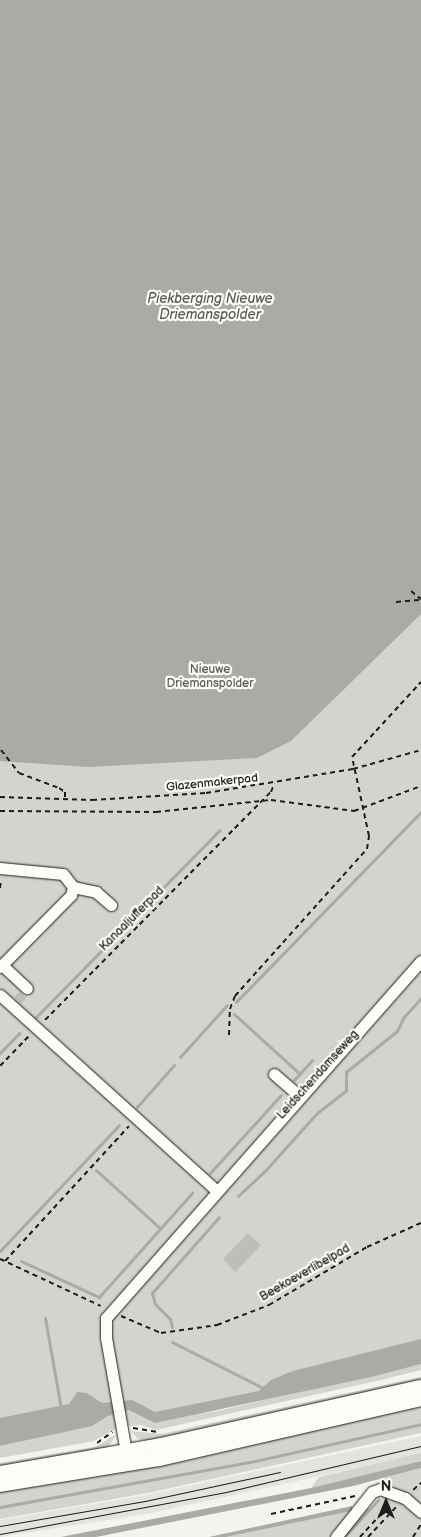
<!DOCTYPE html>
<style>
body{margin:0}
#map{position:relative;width:421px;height:1537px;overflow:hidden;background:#f4f3ee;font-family:"Balsamiq Sans",sans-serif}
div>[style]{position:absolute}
.built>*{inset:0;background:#e4e3de}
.green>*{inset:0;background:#d4d3cf}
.water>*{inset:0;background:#abaaa6}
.stream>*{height:3px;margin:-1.5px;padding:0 1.5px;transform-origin:1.5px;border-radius:1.5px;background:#abaaa6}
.building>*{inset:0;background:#bebdba}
.path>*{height:2px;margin-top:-1px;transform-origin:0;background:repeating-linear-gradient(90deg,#1c1c1c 0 5px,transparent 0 9px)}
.roads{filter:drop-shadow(0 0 1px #1c1c1c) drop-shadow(0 0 1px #1c1c1c)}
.minor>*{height:11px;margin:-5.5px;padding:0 5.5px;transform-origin:5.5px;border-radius:5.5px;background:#fdfcf7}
.major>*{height:14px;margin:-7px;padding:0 7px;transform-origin:7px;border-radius:7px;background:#fdfcf7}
.tram>*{height:1px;margin:-0.5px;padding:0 0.5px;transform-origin:0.5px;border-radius:0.5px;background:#1c1c1c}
span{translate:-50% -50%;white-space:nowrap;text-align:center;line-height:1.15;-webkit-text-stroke:4.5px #fdfcf7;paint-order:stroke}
.park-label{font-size:12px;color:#5c5c5b}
.street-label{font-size:12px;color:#1c1c1c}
.water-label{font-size:14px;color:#5c5c5a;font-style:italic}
.north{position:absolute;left:361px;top:1477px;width:50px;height:50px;-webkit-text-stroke:4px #fdfcf7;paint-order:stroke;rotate:0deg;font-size:14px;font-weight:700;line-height:20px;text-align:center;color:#1c1c1c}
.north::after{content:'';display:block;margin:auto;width:18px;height:22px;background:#1c1c1c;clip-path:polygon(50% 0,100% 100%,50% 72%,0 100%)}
</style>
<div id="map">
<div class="built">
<i style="clip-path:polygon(421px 1436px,421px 1453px,410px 1456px,147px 1514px,0 1537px,0 1520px,145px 1495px)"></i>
</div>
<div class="green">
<i style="clip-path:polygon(0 0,421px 0,421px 1354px,195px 1416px,421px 1364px,421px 1370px,381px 1380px,156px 1430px,141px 1425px,128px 1426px,127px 1419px,117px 1421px,117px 1428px,94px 1441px,0 1458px,0 1446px,28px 1440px,0 1442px)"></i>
<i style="clip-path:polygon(421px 1377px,421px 1383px,149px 1442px,137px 1438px,131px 1431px,162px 1434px)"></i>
<i style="clip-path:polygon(421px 1402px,421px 1433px,148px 1493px,0 1519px,0 1491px)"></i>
<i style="clip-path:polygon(117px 1434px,106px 1450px,0 1469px,0 1463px,95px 1447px)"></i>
<i style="clip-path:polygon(421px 1453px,421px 1461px,311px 1488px,319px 1477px)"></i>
<i style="clip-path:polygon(421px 1468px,421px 1537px,347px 1537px,381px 1500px,387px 1488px,381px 1487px,381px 1479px)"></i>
<i style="clip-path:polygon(371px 1508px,343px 1537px,226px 1537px,352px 1511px)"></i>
</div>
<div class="water">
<i style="clip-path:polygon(0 0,421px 0,421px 614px,291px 741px,257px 758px,88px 767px,0 761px)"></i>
<i style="clip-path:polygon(421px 1339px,421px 1364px,371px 1377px,155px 1423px,129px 1410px,108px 1416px,92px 1426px,0 1446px,0 1418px,69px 1404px,77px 1392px,87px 1393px,102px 1403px,132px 1400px,155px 1412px,259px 1391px,271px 1380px,293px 1371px)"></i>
<i style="clip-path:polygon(421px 1461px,421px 1468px,353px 1486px,96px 1537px,61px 1537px,311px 1488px)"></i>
<i style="clip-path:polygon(379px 1498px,381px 1500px,347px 1537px,343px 1537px)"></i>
<i style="clip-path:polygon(352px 1506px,352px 1511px,226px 1537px,209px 1537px)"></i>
</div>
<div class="stream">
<i style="left:236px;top:1002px;width:265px;rotate:-45.8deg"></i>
<i style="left:234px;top:1014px;width:89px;rotate:42.3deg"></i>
<i style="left:36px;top:1017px;width:262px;rotate:-45.5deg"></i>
<i style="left:0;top:1053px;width:28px;rotate:-46deg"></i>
<i style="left:180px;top:1057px;width:70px;rotate:-47.9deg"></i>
<i style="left:294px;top:1080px;width:27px;rotate:-48deg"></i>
<i style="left:137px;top:1107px;width:56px;rotate:-48.6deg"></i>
<i style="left:96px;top:1170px;width:86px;rotate:42.2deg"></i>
<i style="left:210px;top:1173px;width:105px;rotate:-47.7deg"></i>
<i style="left:238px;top:1196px;width:35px;rotate:-43deg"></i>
<i style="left:264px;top:1172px;width:79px;rotate:-48.1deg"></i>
<i style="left:317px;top:1113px;width:37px;rotate:-38deg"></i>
<i style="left:346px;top:1090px;width:18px;rotate:-90deg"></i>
<i style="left:346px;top:1072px;width:65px;rotate:-38.8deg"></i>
<i style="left:397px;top:1031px;width:14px;rotate:-65deg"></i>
<i style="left:403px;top:1018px;width:27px;rotate:-48deg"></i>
<i style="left:0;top:1251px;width:173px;rotate:-46.6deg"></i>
<i style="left:21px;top:1261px;width:86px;rotate:24.8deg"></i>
<i style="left:99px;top:1297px;width:140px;rotate:-48.2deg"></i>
<i style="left:45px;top:1318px;width:92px;rotate:80deg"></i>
<i style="left:172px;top:1327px;width:8px;rotate:-104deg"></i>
<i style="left:170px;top:1319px;width:21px;rotate:-135deg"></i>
<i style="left:155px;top:1304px;width:11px;rotate:-105deg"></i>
<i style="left:152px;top:1293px;width:101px;rotate:-48.6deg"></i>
<i style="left:172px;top:1342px;width:104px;rotate:26.8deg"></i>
<i style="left:0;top:1507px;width:254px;rotate:-10.2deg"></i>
<i style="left:250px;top:1462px;width:175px;rotate:-12.5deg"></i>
</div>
<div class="building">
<i style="clip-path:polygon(19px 992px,26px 998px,21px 1004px,14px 997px)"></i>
<i style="clip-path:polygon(248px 1233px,261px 1245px,235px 1272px,223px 1259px)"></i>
</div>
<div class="path">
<i style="left:411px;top:591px;width:13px;rotate:39deg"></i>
<i style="left:396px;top:602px;width:25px;rotate:-5deg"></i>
<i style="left:1px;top:750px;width:29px;rotate:52deg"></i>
<i style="left:19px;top:773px;width:43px;rotate:20.6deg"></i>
<i style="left:59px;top:788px;width:7px;rotate:34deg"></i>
<i style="left:65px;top:792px;width:7px;rotate:90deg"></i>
<i style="left:0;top:797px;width:92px;rotate:1.9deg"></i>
<i style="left:92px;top:800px;width:114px;rotate:-3.5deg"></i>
<i style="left:206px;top:793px;width:149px;rotate:-9.3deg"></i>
<i style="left:353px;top:769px;width:71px;rotate:-15.6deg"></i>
<i style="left:0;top:811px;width:156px;rotate:0.4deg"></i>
<i style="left:156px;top:812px;width:116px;rotate:-6deg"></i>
<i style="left:271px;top:800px;width:84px;rotate:7.5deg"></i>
<i style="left:354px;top:811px;width:72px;rotate:-20.5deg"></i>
<i style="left:0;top:888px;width:8px;rotate:-83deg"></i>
<i style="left:45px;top:1020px;width:321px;rotate:-45.3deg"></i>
<i style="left:271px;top:792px;width:9px;rotate:-69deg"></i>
<i style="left:229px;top:1035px;width:26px;rotate:-88deg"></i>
<i style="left:230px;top:1009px;width:14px;rotate:-69deg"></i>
<i style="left:235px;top:996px;width:198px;rotate:-48.1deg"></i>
<i style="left:367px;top:849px;width:13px;rotate:-81deg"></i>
<i style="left:369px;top:836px;width:81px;rotate:-102.1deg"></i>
<i style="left:352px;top:757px;width:102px;rotate:-47.4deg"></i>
<i style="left:0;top:1066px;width:42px;rotate:-46deg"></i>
<i style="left:0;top:1259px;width:111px;rotate:25deg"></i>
<i style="left:5px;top:1261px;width:183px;rotate:-47.4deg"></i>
<i style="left:121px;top:1316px;width:43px;rotate:23deg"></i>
<i style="left:161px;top:1333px;width:57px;rotate:-8.1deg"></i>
<i style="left:217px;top:1325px;width:56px;rotate:-21deg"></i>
<i style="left:269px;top:1305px;width:114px;rotate:-30.6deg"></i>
<i style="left:367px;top:1247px;width:59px;rotate:-24deg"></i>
<i style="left:133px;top:1428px;width:25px;rotate:9deg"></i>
<i style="left:97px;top:1443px;width:19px;rotate:-36deg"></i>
<i style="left:413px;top:1490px;width:11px;rotate:-41deg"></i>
<i style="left:271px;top:1514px;width:86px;rotate:-12.1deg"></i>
<i style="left:360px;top:1537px;width:45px;rotate:-47.7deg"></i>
<i style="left:368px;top:1537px;width:42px;rotate:-46.9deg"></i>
<i style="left:413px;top:1537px;width:15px;rotate:-58deg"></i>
</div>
<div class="roads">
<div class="minor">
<i style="left:0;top:868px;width:63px;rotate:5.4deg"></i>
<i style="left:63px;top:874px;width:16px;rotate:52deg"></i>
<i style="left:73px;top:887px;width:8px;rotate:104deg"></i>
<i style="left:71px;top:895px;width:101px;rotate:134.6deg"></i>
<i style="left:73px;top:887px;width:24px;rotate:12deg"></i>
<i style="left:96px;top:892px;width:20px;rotate:41deg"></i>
<i style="left:2px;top:965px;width:34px;rotate:43deg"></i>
<i style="left:0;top:995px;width:291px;rotate:42.1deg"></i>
<i style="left:274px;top:1074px;width:33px;rotate:41deg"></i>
<i style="left:127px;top:1458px;width:122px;rotate:-99.9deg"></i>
<i style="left:106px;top:1338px;width:20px;rotate:-90deg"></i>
<i style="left:106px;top:1318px;width:476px;rotate:-48.6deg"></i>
<i style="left:336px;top:1537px;width:58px;rotate:-51.3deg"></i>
<i style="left:372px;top:1492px;width:9px;rotate:-21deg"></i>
<i style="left:380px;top:1489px;width:27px;rotate:20deg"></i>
<i style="left:405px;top:1498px;width:21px;rotate:41deg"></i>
</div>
<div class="major">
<i style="left:0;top:1473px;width:163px;rotate:-9.9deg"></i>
<i style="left:161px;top:1445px;width:266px;rotate:-12.6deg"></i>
<i style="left:0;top:1485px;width:161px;rotate:-9.3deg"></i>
<i style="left:159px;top:1459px;width:269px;rotate:-12.9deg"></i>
</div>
</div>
<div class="tram">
<i style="left:0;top:1526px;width:147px;rotate:-9.8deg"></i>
<i style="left:145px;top:1501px;width:138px;rotate:-12.1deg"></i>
<i style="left:0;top:1534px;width:230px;rotate:-10.5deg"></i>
<i style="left:226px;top:1492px;width:200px;rotate:-13.3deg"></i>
</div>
<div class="park-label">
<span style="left:210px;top:677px">Nieuwe<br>Driemanspolder</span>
</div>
<div class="street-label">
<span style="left:212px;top:783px;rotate:-6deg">Glazenmakerpad</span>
<span style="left:132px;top:919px;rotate:-45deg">Kanaaljufferpad</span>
<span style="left:318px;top:1075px;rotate:-48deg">Leidschendamseweg</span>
<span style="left:305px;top:1273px;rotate:-30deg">Beekoeverlibelpad</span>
</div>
<div class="water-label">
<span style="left:210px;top:307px">Piekberging Nieuwe<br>Driemanspolder</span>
</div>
<div class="north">N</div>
</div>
